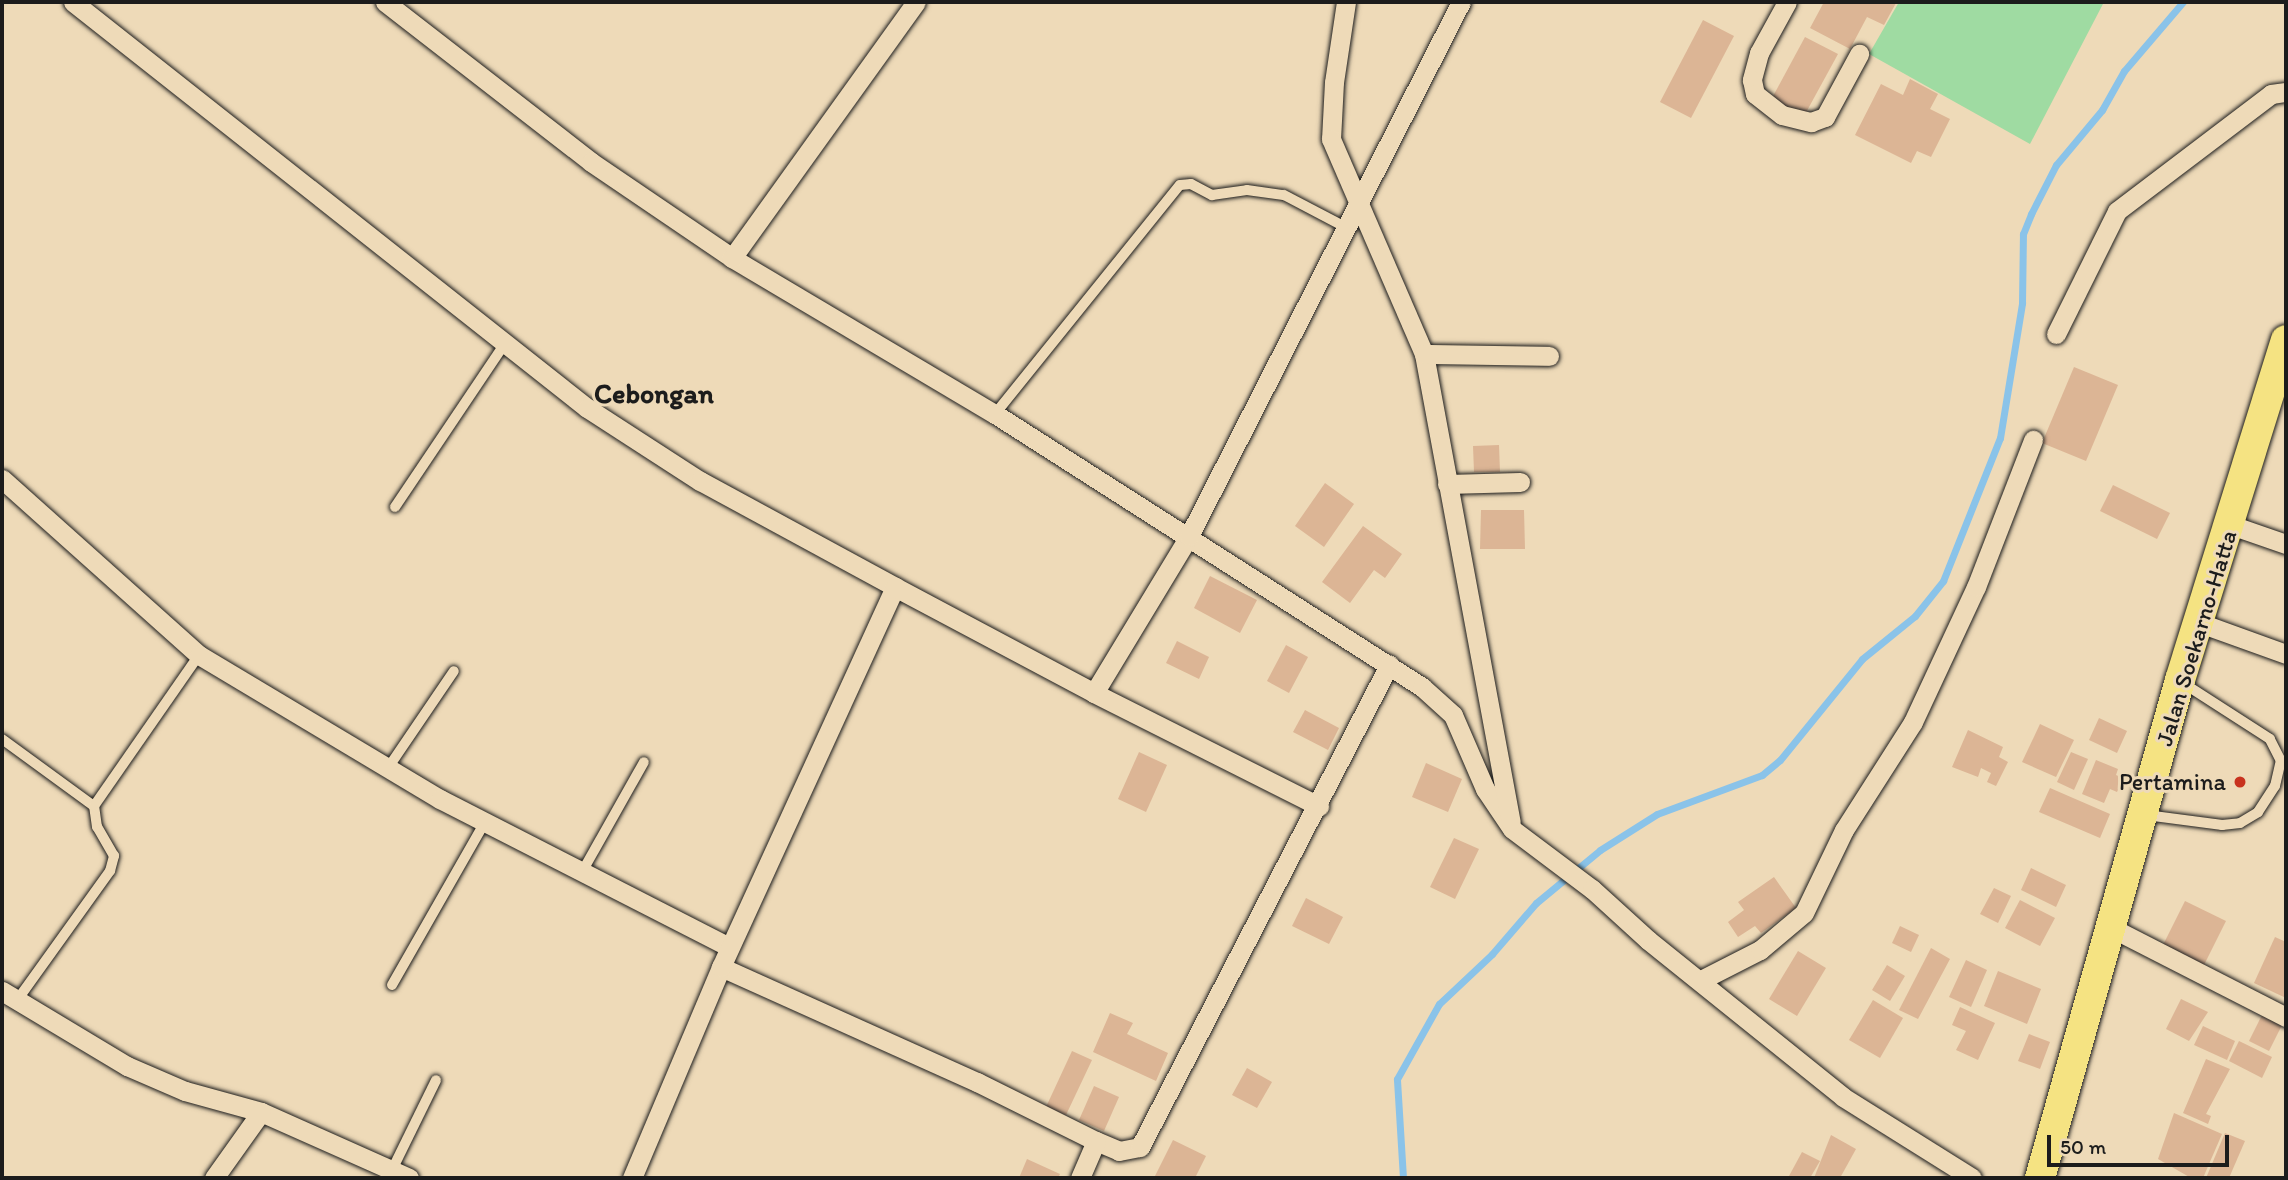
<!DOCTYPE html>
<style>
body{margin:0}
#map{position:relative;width:2288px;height:1180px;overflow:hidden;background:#eedab8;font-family:Itim,sans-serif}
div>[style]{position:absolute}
.green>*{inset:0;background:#9fdba2}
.stream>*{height:7px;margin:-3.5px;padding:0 3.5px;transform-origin:3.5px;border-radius:3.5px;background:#8ac3e9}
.building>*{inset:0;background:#dcb595}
.roads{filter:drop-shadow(0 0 2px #1c1c1c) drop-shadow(0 0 2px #1c1c1c)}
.lane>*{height:10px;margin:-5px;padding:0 5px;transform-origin:5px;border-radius:5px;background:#eedab8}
.street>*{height:19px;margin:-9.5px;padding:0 9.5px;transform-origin:9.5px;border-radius:9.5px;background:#eedab8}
.primary>*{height:30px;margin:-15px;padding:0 15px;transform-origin:15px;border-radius:15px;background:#f5e382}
.dots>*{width:19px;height:19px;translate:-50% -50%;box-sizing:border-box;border:4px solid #eedab8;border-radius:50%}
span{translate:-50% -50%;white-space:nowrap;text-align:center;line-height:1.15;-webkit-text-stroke:6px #eedab8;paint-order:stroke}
.street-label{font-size:24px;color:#1c1c1c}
.poi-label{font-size:24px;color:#1c1c1c}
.right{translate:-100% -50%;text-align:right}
.quarter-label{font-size:28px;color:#1c1c1c;font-weight:700}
.frame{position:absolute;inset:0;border:4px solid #1c1c1c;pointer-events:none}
.scale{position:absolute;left:2047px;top:1135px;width:182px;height:32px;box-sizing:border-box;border:4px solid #1c1c1c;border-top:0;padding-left:9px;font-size:21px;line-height:24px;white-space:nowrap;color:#1c1c1c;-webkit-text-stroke:5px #eedab8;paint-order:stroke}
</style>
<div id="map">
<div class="green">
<i style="clip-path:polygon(1899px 2px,2104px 2px,2030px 144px,1869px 54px)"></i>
</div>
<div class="stream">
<i style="left:1403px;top:1178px;width:99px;rotate:-93.5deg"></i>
<i style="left:1397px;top:1079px;width:86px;rotate:-60.8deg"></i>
<i style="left:1439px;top:1004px;width:73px;rotate:-43.3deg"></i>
<i style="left:1492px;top:954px;width:67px;rotate:-49.2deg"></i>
<i style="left:1536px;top:903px;width:83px;rotate:-39.6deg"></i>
<i style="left:1600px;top:850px;width:67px;rotate:-32.3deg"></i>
<i style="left:1657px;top:814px;width:112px;rotate:-20.4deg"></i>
<i style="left:1762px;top:775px;width:23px;rotate:-40deg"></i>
<i style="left:1780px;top:760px;width:130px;rotate:-50.9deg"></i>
<i style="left:1862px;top:659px;width:68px;rotate:-39.1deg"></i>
<i style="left:1915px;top:616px;width:45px;rotate:-51.3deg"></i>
<i style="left:1943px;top:581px;width:154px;rotate:-68.3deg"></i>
<i style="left:2000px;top:438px;width:137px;rotate:-80.7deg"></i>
<i style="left:2022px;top:303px;width:69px;rotate:-89.2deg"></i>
<i style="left:2023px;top:234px;width:22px;rotate:-68deg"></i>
<i style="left:2031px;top:214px;width:55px;rotate:-63deg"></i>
<i style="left:2056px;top:165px;width:72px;rotate:-50.1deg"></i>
<i style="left:2102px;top:110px;width:45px;rotate:-60.6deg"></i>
<i style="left:2124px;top:71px;width:91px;rotate:-49.5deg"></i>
</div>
<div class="building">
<i style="clip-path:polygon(1824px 2px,1895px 2px,1896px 3px,1884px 25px,1867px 17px,1850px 49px,1810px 28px)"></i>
<i style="clip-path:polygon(1703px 20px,1734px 36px,1691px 118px,1660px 102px)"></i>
<i style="clip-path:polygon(1805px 37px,1838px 54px,1803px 118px,1771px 100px)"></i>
<i style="clip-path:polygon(1910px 79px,1938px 94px,1930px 109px,1950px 119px,1931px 157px,1917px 151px,1911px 163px,1855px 135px,1881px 84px,1903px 95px)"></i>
<i style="clip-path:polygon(2074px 367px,2118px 385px,2086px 461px,2042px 443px)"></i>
<i style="clip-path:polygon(1499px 445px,1500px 472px,1474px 472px,1473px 446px)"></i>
<i style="clip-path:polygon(1325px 483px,1354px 504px,1324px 547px,1295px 526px)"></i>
<i style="clip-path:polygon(2113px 485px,2170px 513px,2157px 539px,2100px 511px)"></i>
<i style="clip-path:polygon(1481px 510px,1524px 510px,1525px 549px,1480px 549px)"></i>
<i style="clip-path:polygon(1363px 526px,1402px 554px,1385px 578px,1374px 570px,1350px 603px,1322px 582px)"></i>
<i style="clip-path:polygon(1210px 576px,1257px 600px,1240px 633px,1194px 608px)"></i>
<i style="clip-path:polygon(1177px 641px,1209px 657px,1199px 679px,1166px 663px)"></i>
<i style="clip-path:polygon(1286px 645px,1308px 657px,1289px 693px,1267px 681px)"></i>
<i style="clip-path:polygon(1305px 710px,1339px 728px,1328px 750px,1293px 732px)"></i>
<i style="clip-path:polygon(2099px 718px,2127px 731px,2117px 753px,2089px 740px)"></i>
<i style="clip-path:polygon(2040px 724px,2074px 740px,2056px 777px,2022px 762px)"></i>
<i style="clip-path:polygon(1968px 730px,2003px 747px,1999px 757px,2008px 762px,1996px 786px,1987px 782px,1991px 773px,1981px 768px,1978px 777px,1952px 767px)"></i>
<i style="clip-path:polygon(1139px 752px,1167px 765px,1146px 812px,1118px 799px)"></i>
<i style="clip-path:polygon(2071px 752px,2088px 759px,2074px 790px,2057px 782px)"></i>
<i style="clip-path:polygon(2096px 760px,2118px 769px,2116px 775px,2123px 778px,2117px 792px,2110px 789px,2104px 803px,2082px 794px)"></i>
<i style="clip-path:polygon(1426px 763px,1462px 779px,1448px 812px,1412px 797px)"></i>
<i style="clip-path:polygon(2050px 788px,2110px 814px,2100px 838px,2039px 812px)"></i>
<i style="clip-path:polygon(1454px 838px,1479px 849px,1455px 899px,1430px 887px)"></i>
<i style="clip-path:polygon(2031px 868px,2066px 885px,2056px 907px,2021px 890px)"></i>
<i style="clip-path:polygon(1774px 877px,1796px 908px,1761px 933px,1755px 926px,1738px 937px,1728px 922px,1744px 910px,1738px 902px)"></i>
<i style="clip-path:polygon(1994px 888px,2011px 896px,1998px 923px,1980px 914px)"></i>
<i style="clip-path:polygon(1306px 898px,1343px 917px,1329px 944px,1292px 926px)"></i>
<i style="clip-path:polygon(2020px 900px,2055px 918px,2040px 946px,2005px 928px)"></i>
<i style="clip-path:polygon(2185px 901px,2226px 921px,2203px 967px,2162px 947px)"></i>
<i style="clip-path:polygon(1900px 926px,1919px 935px,1911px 952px,1892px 943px)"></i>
<i style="clip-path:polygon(2275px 937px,2286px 942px,2286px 998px,2254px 983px)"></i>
<i style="clip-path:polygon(1931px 948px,1950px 959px,1918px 1019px,1899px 1010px)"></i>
<i style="clip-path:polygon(1798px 951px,1826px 968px,1797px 1016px,1769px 999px)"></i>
<i style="clip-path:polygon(1966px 960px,1987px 970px,1971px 1007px,1949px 997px)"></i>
<i style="clip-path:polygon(1887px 965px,1905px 976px,1890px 1001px,1872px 990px)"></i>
<i style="clip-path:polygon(1998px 971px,2041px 989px,2027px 1024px,1984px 1006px)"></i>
<i style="clip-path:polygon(2181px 999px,2208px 1012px,2189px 1041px,2166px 1029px)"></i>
<i style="clip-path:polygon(1873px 1000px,1903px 1018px,1880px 1058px,1849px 1040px)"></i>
<i style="clip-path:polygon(1960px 1007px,1995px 1023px,1978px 1060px,1956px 1050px,1966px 1031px,1952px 1025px)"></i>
<i style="clip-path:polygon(1110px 1013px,1133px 1023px,1127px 1034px,1168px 1053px,1156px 1081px,1093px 1052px)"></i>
<i style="clip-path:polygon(2262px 1015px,2282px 1025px,2269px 1051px,2249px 1041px)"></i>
<i style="clip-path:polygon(2203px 1026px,2235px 1041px,2227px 1060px,2194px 1045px)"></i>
<i style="clip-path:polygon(2029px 1034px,2050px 1042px,2040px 1069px,2018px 1061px)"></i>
<i style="clip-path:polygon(2239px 1041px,2272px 1057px,2262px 1078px,2229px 1061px)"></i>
<i style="clip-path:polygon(1072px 1051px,1092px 1060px,1066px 1115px,1046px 1107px)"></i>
<i style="clip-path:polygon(2206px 1059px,2230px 1069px,2206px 1114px,2211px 1116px,2208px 1124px,2183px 1113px)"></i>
<i style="clip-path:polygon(1247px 1068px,1272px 1082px,1257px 1108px,1232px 1095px)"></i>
<i style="clip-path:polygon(1094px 1086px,1119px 1097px,1104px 1131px,1079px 1120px)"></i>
<i style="clip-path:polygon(2174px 1113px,2222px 1134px,2203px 1178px,2191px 1178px,2158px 1159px)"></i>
<i style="clip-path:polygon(2225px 1133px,2245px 1141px,2229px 1178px,2206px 1178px)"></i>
<i style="clip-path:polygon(1831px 1135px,1856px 1149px,1840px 1178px,1814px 1178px)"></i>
<i style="clip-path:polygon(1173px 1140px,1206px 1156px,1195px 1178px,1154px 1178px)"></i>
<i style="clip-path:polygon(1802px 1152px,1820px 1161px,1810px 1178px,1789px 1176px)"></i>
<i style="clip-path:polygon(1027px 1159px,1060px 1174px,1058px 1178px,1019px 1178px)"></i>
</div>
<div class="roads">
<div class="lane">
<i style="left:995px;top:414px;width:294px;rotate:-51.1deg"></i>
<i style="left:1180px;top:185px;width:11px;rotate:-5deg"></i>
<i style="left:1191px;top:184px;width:24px;rotate:28deg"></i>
<i style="left:1212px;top:195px;width:35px;rotate:-8deg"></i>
<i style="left:1247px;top:190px;width:37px;rotate:8deg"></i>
<i style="left:1284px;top:195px;width:71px;rotate:27.6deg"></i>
<i style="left:395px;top:507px;width:195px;rotate:-56.1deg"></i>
<i style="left:2px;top:739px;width:114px;rotate:36.1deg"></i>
<i style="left:388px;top:768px;width:117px;rotate:-55.8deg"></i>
<i style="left:2146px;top:815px;width:77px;rotate:7.5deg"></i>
<i style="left:2222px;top:825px;width:18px;rotate:-6deg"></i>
<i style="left:2240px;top:823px;width:21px;rotate:-31deg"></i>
<i style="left:2258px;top:812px;width:31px;rotate:-57deg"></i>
<i style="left:2275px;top:786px;width:26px;rotate:-77deg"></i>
<i style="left:2281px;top:761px;width:25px;rotate:-117deg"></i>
<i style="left:2270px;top:739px;width:103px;rotate:-147.2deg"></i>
<i style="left:582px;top:872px;width:126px;rotate:-60.6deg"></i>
<i style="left:392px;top:985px;width:188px;rotate:-60.3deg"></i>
<i style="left:18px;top:999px;width:158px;rotate:-54.3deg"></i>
<i style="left:110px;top:871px;width:16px;rotate:-75deg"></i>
<i style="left:114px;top:856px;width:34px;rotate:-120deg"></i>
<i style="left:97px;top:827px;width:21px;rotate:-98deg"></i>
<i style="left:94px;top:806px;width:184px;rotate:-55.2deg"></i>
<i style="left:392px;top:1170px;width:100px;rotate:-63.9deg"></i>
</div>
<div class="street">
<i style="left:73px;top:2px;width:655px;rotate:38.3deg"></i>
<i style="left:587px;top:408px;width:135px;rotate:32.9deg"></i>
<i style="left:700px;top:481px;width:222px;rotate:28.5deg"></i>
<i style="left:385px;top:2px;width:261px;rotate:37.8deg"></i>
<i style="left:591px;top:162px;width:171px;rotate:34.2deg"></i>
<i style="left:732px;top:258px;width:306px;rotate:30.7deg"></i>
<i style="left:995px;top:414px;width:507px;rotate:32.59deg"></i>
<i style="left:1422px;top:687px;width:42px;rotate:42.1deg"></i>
<i style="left:1453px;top:715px;width:81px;rotate:66.6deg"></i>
<i style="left:1485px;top:789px;width:48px;rotate:56deg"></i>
<i style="left:1512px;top:829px;width:100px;rotate:36.9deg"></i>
<i style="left:1592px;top:889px;width:76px;rotate:42.3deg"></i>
<i style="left:1648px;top:940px;width:250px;rotate:38.8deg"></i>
<i style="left:1843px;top:1097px;width:152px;rotate:32.1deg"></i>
<i style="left:1346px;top:2px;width:81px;rotate:98.5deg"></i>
<i style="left:1334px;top:82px;width:57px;rotate:93deg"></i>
<i style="left:1331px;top:139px;width:234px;rotate:66.6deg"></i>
<i style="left:1424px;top:354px;width:476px;rotate:79.5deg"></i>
<i style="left:1787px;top:2px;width:58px;rotate:118.8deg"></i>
<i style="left:1759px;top:53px;width:28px;rotate:105deg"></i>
<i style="left:1752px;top:80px;width:14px;rotate:78deg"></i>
<i style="left:1755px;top:94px;width:34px;rotate:38deg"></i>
<i style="left:1782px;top:115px;width:30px;rotate:14deg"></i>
<i style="left:1811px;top:122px;width:15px;rotate:-20deg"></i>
<i style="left:1825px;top:117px;width:72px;rotate:-61.6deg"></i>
<i style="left:732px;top:258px;width:315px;rotate:-54.3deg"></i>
<i style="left:2056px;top:334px;width:137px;rotate:-63.6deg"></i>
<i style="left:2117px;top:211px;width:193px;rotate:-37.2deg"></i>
<i style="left:2271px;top:94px;width:15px;rotate:-8deg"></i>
<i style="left:1424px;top:354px;width:125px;rotate:0.9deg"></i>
<i style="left:2px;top:479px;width:264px;rotate:41.8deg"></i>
<i style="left:199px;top:655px;width:281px;rotate:30.9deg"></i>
<i style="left:440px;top:799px;width:325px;rotate:27.1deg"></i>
<i style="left:1447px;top:484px;width:73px;rotate:-1.6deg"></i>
<i style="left:2231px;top:525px;width:58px;rotate:19.1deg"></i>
<i style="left:2200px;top:623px;width:91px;rotate:19.8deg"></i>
<i style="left:1094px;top:693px;width:252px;rotate:26.7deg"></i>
<i style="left:2110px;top:927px;width:198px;rotate:27.1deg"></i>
<i style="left:721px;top:967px;width:281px;rotate:24.2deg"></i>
<i style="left:977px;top:1082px;width:133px;rotate:26.4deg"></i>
<i style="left:1096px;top:1141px;width:25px;rotate:23deg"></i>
<i style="left:1119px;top:1151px;width:21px;rotate:-11deg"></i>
<i style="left:1140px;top:1147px;width:543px;rotate:-62.68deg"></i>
<i style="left:1701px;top:980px;width:66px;rotate:-27deg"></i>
<i style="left:1760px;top:950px;width:57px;rotate:-40.1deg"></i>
<i style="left:1804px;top:913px;width:92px;rotate:-64.3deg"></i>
<i style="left:1844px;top:830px;width:128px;rotate:-57.4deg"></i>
<i style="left:1913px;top:722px;width:149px;rotate:-65deg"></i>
<i style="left:1976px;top:587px;width:158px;rotate:-68.8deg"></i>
<i style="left:2px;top:991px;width:146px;rotate:31deg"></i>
<i style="left:127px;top:1066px;width:63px;rotate:23.3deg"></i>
<i style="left:185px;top:1091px;width:79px;rotate:15.4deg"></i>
<i style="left:261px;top:1112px;width:162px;rotate:24deg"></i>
<i style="left:214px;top:1178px;width:81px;rotate:-54.5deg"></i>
<i style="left:632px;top:1178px;width:229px;rotate:-67.1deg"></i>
<i style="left:721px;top:967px;width:418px;rotate:-65.4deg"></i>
<i style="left:895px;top:587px;width:225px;rotate:28deg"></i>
<i style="left:1094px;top:693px;width:184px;rotate:-58.8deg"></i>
<i style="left:1189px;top:536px;width:599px;rotate:-63.01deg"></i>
<i style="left:1080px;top:1178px;width:40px;rotate:-66.6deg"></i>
</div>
<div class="primary">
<i style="left:2040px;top:1178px;width:517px;rotate:-74.3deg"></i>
<i style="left:2180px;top:680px;width:356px;rotate:-72.7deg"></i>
</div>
</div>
<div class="dots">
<i style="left:2240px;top:782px;background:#c8321e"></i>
</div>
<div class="street-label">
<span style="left:2196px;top:638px;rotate:-73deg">Jalan Soekarno-Hatta</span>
</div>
<div class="poi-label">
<span class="right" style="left:2226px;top:782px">Pertamina</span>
</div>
<div class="quarter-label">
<span style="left:654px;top:393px">Cebongan</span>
</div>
<div class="frame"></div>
<div class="scale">50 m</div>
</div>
